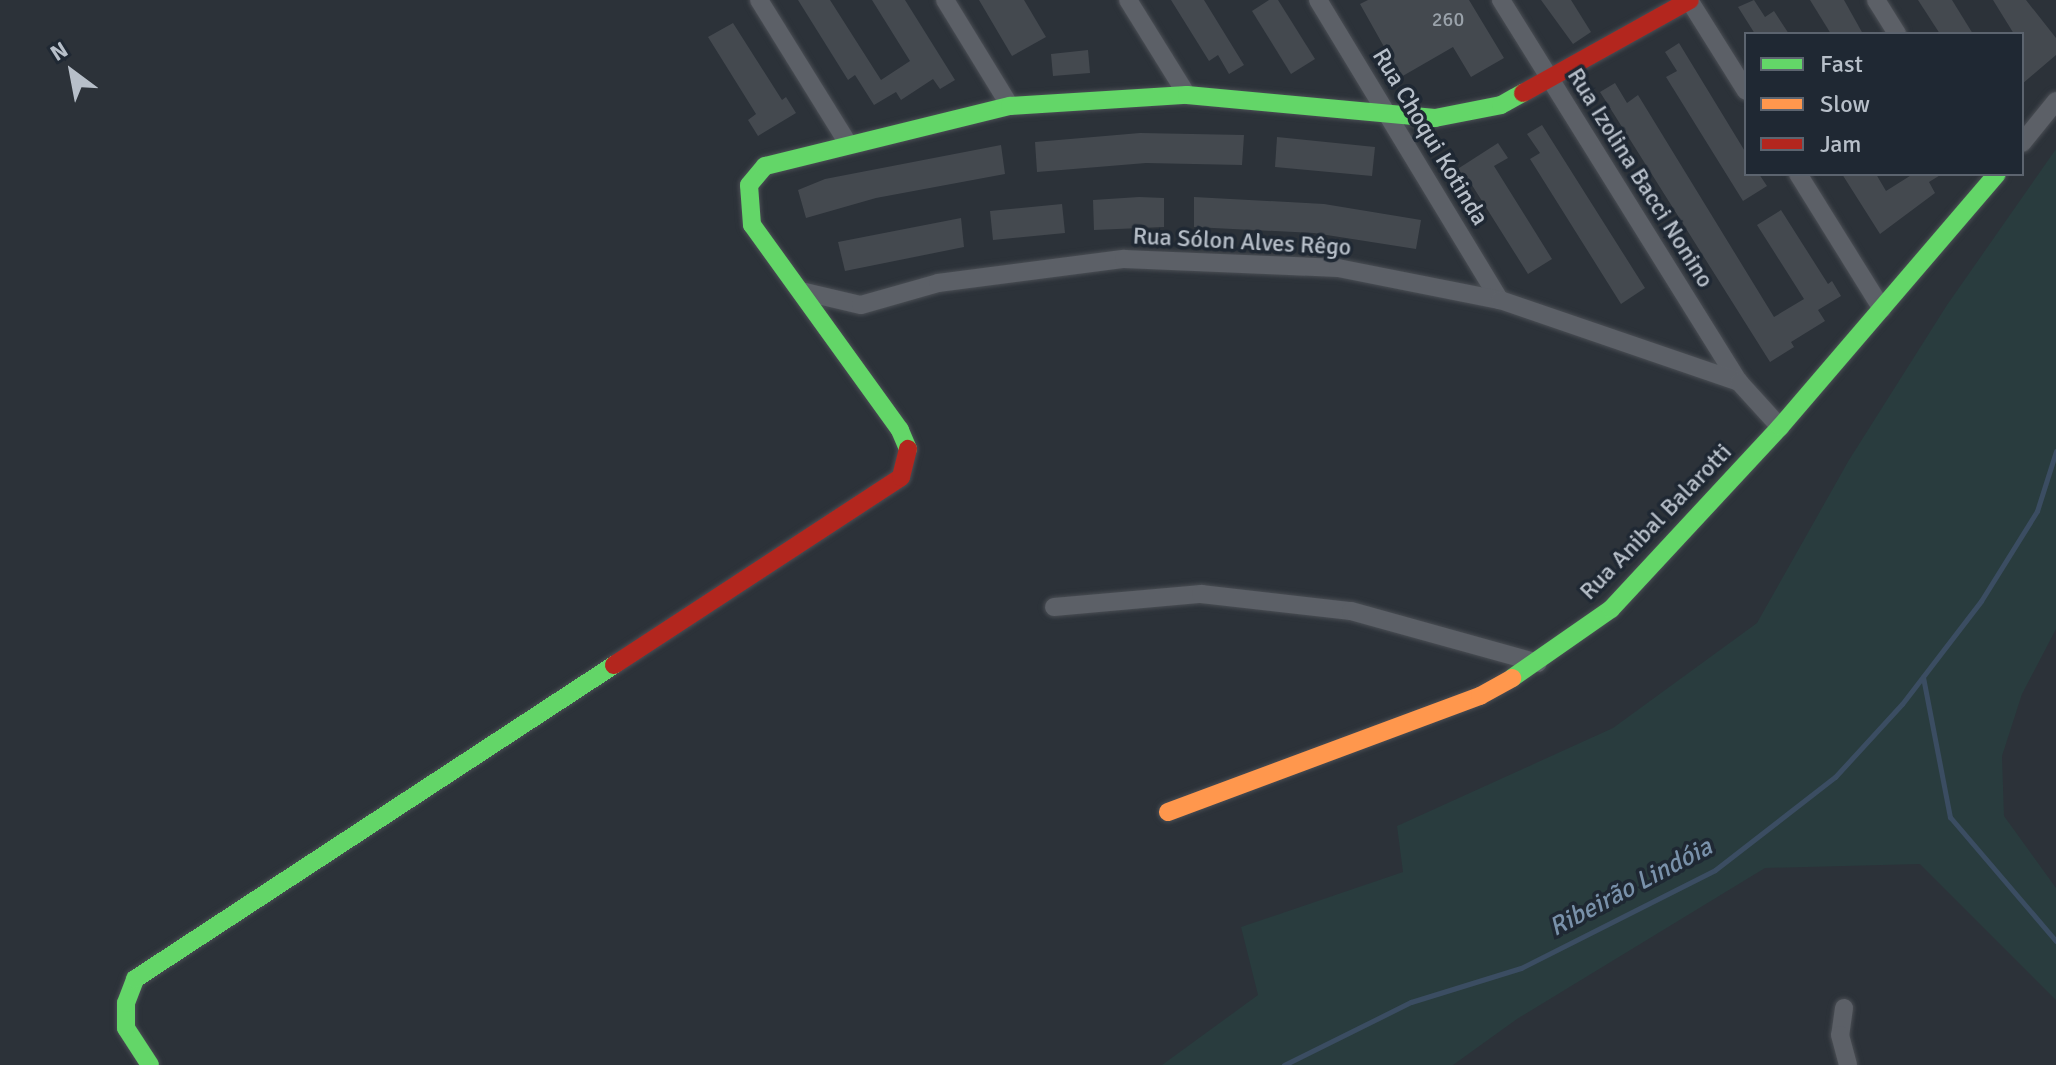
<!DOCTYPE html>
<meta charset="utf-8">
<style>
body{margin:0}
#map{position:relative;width:2056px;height:1065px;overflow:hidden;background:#2c3239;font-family:Signika,sans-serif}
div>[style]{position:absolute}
.green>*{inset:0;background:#293c3e}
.stream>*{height:5px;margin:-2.5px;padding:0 2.5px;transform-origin:2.5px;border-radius:2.5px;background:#3b4d62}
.building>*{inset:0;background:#44494f}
.roads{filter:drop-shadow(0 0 2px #4a4e54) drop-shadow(0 0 2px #4a4e54)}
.street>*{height:18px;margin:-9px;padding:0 9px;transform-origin:9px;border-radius:9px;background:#5c6067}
.fast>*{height:18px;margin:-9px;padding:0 9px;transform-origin:9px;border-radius:9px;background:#63d668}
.slow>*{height:18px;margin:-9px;padding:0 9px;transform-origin:9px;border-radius:9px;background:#ff974d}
.jam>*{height:18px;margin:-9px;padding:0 9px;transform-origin:9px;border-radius:9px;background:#b3261e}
span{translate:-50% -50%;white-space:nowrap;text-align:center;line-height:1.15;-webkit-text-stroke:7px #1f2833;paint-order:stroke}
.number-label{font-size:20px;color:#9aa2aa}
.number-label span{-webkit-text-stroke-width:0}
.street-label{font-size:24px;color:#b7bfc9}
.water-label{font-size:26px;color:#7991aa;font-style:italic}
.legend{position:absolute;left:1744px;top:32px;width:280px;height:144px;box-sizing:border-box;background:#1f2833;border:2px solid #5c646f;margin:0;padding:10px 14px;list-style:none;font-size:24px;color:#b7bfc9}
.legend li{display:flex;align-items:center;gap:16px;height:40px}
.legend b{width:40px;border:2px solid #5c646f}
.north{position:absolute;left:32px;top:32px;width:80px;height:80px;-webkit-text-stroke:6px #1f2833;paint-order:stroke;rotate:328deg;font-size:22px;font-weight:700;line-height:32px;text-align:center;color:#b7bfc9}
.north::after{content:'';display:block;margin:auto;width:28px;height:36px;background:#b7bfc9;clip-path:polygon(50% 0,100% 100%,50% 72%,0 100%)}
</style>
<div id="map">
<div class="green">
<i style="clip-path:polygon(2056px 149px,2056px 629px,2022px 694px,2002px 756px,2004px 816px,2056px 888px,2056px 1000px,1920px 864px,1765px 868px,1517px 1019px,1453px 1065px,1162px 1065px,1258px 995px,1241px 927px,1403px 872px,1397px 826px,1613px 728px,1757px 623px,1849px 460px,1947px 305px)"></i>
</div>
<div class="stream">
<i style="left:1923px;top:677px;width:143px;rotate:79.1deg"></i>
<i style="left:1950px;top:817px;width:163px;rotate:49.5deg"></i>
<i style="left:1284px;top:1065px;width:142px;rotate:-26.4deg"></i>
<i style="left:1411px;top:1002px;width:115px;rotate:-17.2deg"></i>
<i style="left:1521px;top:968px;width:217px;rotate:-26.8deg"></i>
<i style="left:1715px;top:870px;width:152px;rotate:-37.8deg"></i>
<i style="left:1835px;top:777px;width:99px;rotate:-47.5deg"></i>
<i style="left:1902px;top:704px;width:130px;rotate:-52.5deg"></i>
<i style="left:1981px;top:601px;width:106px;rotate:-58.1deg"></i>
<i style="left:2037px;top:511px;width:63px;rotate:-72.4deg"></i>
</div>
<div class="building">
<i style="clip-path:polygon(798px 0,830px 0,881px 80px,910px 61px,872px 0,905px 0,955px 80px,940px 89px,933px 79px,901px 100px,896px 92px,874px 105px,855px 75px,848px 80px)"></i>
<i style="clip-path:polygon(979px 0,1024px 0,1046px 37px,1012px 56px)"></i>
<i style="clip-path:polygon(1171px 0,1204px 0,1244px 65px,1229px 74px,1218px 55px,1209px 61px)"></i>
<i style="clip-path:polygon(1269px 0,1278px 0,1315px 59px,1291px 74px,1252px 11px)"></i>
<i style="clip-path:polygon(1368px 0,1469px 0,1504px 58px,1471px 77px,1453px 47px,1401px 77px,1360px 4px)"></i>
<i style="clip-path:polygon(1541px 0,1571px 0,1591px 32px,1573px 44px)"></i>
<i style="clip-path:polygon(1754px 0,1765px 17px,1774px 11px,1789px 34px,1755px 34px,1738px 7px)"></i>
<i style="clip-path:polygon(1810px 0,1844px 0,1863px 34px,1831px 34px)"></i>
<i style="clip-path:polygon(1918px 0,1952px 0,1973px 34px,1940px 34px)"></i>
<i style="clip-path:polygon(1993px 0,2026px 0,2056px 38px,2056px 55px,2022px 84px,2022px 34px,2014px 34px)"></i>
<i style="clip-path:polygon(733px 23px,782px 100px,786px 97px,796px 113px,758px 136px,748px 120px,756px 114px,708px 37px)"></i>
<i style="clip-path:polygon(1679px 43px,1746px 153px,1746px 174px,1759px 174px,1767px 186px,1743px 201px,1666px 77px,1677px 71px,1665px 52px)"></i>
<i style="clip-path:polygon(1088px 50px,1090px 73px,1053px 76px,1051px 54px)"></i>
<i style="clip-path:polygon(1615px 83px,1627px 103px,1638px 95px,1774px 317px,1804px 299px,1757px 225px,1781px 210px,1828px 284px,1832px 281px,1841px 296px,1818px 310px,1825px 321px,1791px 342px,1794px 347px,1770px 362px,1600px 92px)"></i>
<i style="clip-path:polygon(1542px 125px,1645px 288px,1621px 304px,1530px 159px,1540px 153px,1527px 134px)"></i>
<i style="clip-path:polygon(1140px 133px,1244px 135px,1242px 165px,1146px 163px,1037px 172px,1035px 142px)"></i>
<i style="clip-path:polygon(1277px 137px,1375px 147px,1372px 176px,1275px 167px)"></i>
<i style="clip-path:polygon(1498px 143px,1508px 158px,1494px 166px,1552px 259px,1528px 274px,1470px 182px,1465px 186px,1456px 170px)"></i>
<i style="clip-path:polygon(1001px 145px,1005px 174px,876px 198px,806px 218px,798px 190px,825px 179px)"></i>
<i style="clip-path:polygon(1842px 174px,1876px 174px,1886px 191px,1913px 174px,1942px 174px,1929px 182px,1935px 193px,1880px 234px)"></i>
<i style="clip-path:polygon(1139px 197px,1164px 198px,1164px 227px,1094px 230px,1093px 200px)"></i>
<i style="clip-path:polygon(1194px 197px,1324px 204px,1421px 220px,1416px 249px,1314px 233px,1194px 227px)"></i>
<i style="clip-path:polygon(1062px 204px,1065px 233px,993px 240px,990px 211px)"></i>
<i style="clip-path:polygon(961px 218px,964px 247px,845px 271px,838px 242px)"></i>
</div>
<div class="roads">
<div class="street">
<i style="left:759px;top:0;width:167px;rotate:58.2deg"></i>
<i style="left:945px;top:0;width:124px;rotate:58.5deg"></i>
<i style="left:1128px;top:0;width:112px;rotate:58.2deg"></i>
<i style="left:1318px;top:0;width:351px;rotate:58.8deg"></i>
<i style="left:1501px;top:0;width:450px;rotate:58.1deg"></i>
<i style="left:1689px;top:0;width:107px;rotate:57.9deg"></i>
<i style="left:1876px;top:0;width:40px;rotate:58deg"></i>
<i style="left:2022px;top:143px;width:54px;rotate:-51deg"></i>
<i style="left:1798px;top:174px;width:159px;rotate:58.1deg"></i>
<i style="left:805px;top:292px;width:57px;rotate:13.1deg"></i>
<i style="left:861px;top:305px;width:80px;rotate:-15.9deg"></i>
<i style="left:938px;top:283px;width:188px;rotate:-7.4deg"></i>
<i style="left:1124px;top:259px;width:214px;rotate:2.4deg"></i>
<i style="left:1338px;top:268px;width:165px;rotate:11.2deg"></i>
<i style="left:1500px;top:300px;width:253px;rotate:18.9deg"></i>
<i style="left:1739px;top:382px;width:61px;rotate:47.7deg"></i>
<i style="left:1054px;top:607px;width:148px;rotate:-5.1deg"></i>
<i style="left:1201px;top:594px;width:151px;rotate:6.5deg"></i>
<i style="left:1351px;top:611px;width:194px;rotate:15.5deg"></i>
<i style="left:1844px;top:1008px;width:27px;rotate:98deg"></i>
<i style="left:1840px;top:1035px;width:31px;rotate:75deg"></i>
</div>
<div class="fast">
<i style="left:908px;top:449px;width:21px;rotate:-113deg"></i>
<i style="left:900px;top:430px;width:253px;rotate:-125.8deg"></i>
<i style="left:752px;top:225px;width:40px;rotate:-94.3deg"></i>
<i style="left:749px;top:185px;width:25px;rotate:-50deg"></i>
<i style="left:765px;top:166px;width:252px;rotate:-13.8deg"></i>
<i style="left:1010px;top:106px;width:177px;rotate:-3.6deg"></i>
<i style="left:1187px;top:95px;width:249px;rotate:5.3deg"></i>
<i style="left:1435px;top:118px;width:67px;rotate:-11.1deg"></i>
<i style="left:1501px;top:105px;width:25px;rotate:-29deg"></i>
<i style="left:1512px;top:678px;width:121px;rotate:-34.9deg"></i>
<i style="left:1611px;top:609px;width:248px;rotate:-47.1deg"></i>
<i style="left:1780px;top:427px;width:333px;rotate:-49.4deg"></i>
<i style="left:150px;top:1065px;width:44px;rotate:-123deg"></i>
<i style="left:126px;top:1028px;width:25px;rotate:-90deg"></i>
<i style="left:126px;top:1003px;width:26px;rotate:-69deg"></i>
<i style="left:135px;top:979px;width:573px;rotate:-33.25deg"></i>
</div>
<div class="slow">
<i style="left:1168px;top:812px;width:333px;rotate:-20.4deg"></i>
<i style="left:1480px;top:696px;width:37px;rotate:-29deg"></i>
</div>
<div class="jam">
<i style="left:1523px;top:93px;width:191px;rotate:-29.1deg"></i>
<i style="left:614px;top:665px;width:343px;rotate:-33.2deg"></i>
<i style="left:901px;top:477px;width:29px;rotate:-76deg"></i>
</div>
</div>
<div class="number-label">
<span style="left:1448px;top:19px">260</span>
</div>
<div class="street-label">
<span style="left:1430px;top:137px;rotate:59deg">Rua Choqui Kotinda</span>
<span style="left:1640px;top:178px;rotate:58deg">Rua Izolina Bacci Nonino</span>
<span style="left:1242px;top:242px;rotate:3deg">Rua Sólon Alves Rêgo</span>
<span style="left:1656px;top:522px;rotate:-46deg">Rua Anibal Balarotti</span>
</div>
<div class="water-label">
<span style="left:1631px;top:888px;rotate:-28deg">Ribeirão Lindóia</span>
</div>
<ul class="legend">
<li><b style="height:10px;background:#63d668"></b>Fast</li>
<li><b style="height:10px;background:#ff974d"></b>Slow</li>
<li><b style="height:10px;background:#b3261e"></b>Jam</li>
</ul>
<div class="north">N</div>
</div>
